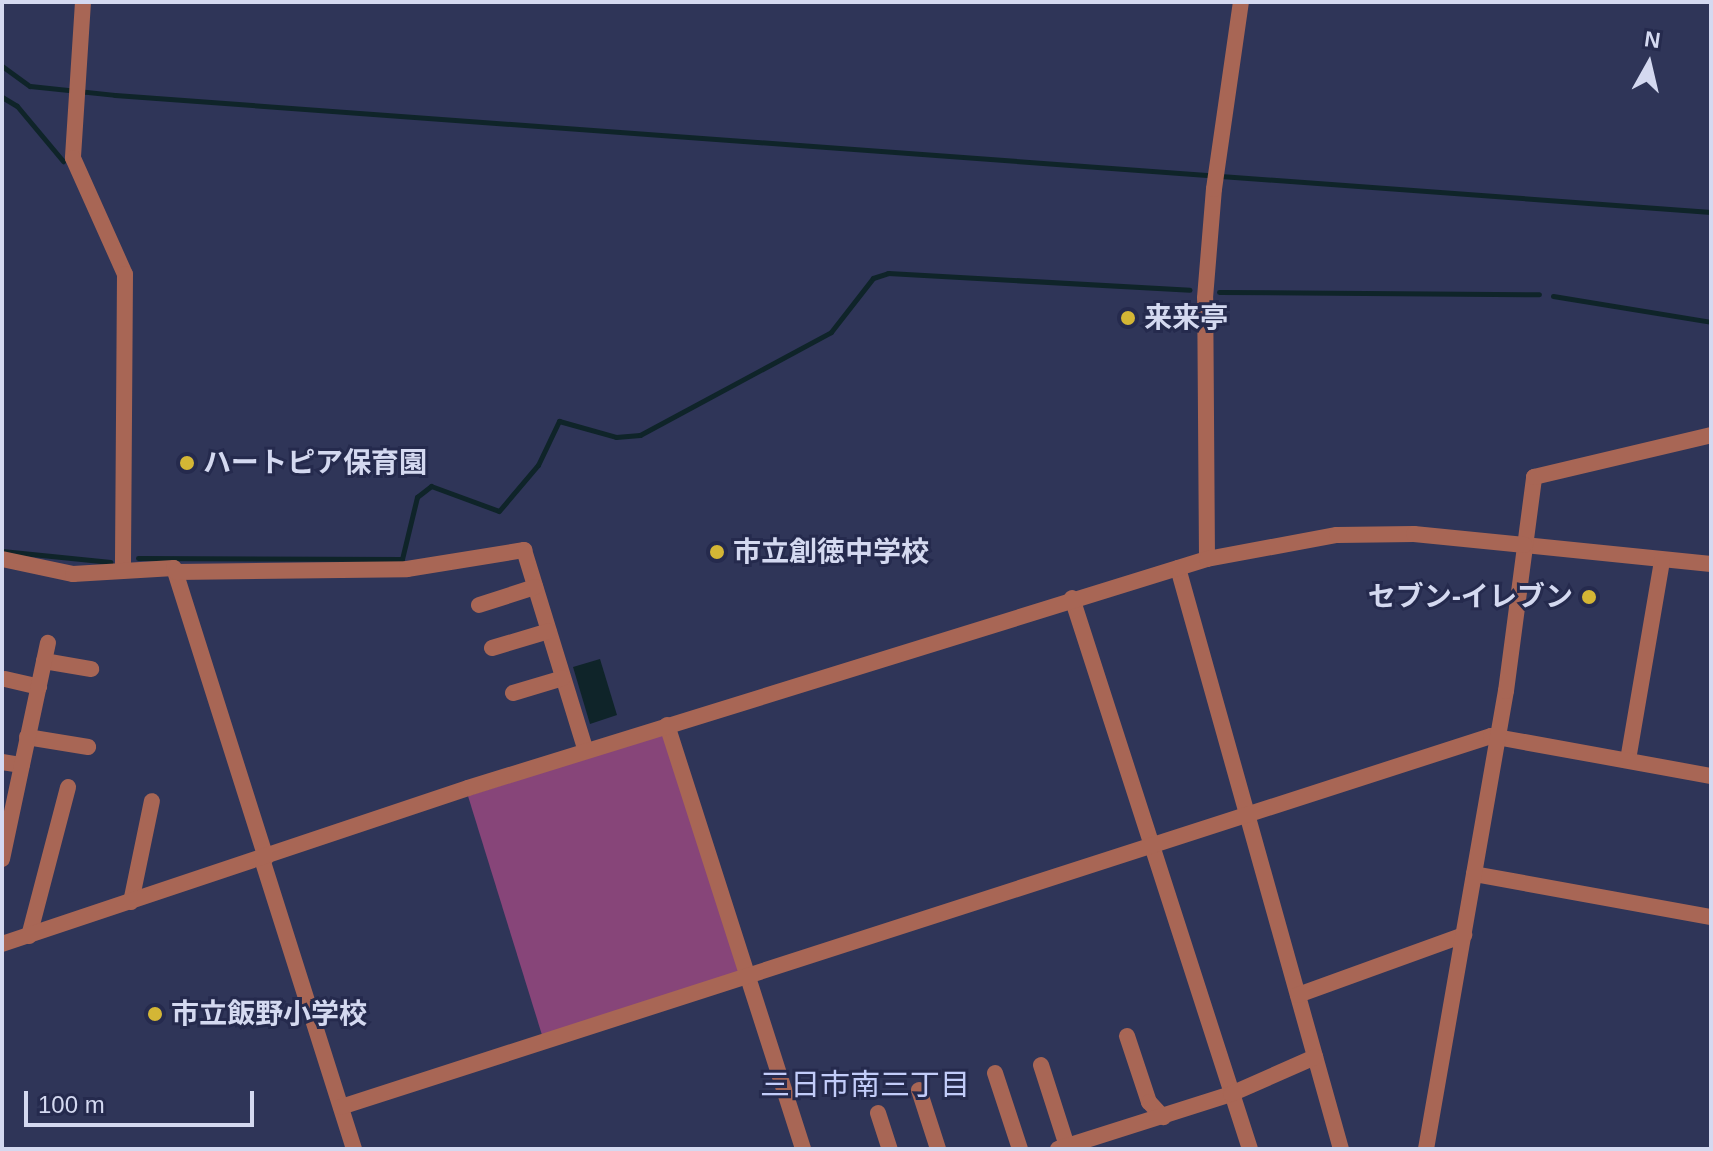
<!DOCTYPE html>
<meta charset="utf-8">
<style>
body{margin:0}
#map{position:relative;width:1713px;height:1151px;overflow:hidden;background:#2f3558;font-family:Helvetica,"Noto Sans JP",sans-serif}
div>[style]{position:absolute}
.green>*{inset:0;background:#874579}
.water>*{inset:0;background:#0f2429}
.stream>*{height:5px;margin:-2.5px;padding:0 2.5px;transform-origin:2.5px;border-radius:2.5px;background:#0f2429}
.minor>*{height:16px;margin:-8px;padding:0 8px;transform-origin:8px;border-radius:8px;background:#a86655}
.tertiary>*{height:16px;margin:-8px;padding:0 8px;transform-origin:8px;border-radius:8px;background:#a86655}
.dots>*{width:22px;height:22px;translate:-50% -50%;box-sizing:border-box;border:4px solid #252a4d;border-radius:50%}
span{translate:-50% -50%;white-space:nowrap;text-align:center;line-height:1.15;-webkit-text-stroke:6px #252a4d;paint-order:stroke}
.poi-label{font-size:28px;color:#d4d9f0;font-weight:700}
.left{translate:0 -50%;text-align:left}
.right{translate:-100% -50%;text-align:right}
.neighbourhood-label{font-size:30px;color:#c2ccf9}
.frame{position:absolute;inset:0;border:4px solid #d4d9f0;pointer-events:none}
.north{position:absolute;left:1609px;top:24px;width:80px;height:80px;-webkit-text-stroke:6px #252a4d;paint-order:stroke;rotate:8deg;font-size:22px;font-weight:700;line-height:32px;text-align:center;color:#d4d9f0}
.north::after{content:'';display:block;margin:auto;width:28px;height:36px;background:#d4d9f0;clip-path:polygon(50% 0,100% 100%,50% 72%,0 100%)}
.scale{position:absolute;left:24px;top:1091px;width:230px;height:36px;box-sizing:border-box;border:4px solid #d4d9f0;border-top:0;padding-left:10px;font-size:24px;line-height:28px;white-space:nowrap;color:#d4d9f0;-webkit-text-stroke:6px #252a4d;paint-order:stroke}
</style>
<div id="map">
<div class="green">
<i style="clip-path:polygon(665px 733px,742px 974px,542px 1035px,468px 796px)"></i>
</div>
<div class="water">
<i style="clip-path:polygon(600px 659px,617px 715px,590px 724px,573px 667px)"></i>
</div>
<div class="stream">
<i style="left:2px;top:66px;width:34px;rotate:36deg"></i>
<i style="left:30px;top:86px;width:85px;rotate:6deg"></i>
<i style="left:115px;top:95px;width:1600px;rotate:4.19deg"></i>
<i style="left:2px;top:97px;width:17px;rotate:31deg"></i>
<i style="left:17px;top:106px;width:72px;rotate:50.1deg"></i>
<i style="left:1219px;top:292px;width:320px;rotate:0.4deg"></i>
<i style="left:1553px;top:296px;width:160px;rotate:9.3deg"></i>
<i style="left:2px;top:551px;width:109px;rotate:5.8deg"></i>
<i style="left:138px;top:558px;width:264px;rotate:0.2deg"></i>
<i style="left:402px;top:559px;width:64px;rotate:-76.4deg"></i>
<i style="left:417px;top:497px;width:18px;rotate:-38deg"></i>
<i style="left:431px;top:486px;width:72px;rotate:20.2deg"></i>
<i style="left:499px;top:511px;width:60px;rotate:-49.7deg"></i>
<i style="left:538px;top:465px;width:49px;rotate:-64.5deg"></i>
<i style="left:559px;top:421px;width:59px;rotate:15.7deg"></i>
<i style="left:616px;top:437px;width:24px;rotate:-5deg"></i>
<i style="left:640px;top:435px;width:217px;rotate:-28.3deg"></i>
<i style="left:831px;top:332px;width:68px;rotate:-52.1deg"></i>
<i style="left:873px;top:278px;width:16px;rotate:-18deg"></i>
<i style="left:888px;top:273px;width:302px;rotate:3.2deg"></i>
</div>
<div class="minor">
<i style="left:83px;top:2px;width:156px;rotate:93.7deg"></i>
<i style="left:73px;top:158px;width:127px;rotate:65.9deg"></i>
<i style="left:125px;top:274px;width:294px;rotate:90.4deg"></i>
<i style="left:1524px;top:545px;width:188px;rotate:5.8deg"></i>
<i style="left:2px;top:559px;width:73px;rotate:11.9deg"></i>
<i style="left:73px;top:574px;width:101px;rotate:-3.4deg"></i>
<i style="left:174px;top:568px;width:304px;rotate:72.4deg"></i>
<i style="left:1178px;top:568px;width:603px;rotate:74.33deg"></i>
<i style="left:176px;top:572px;width:231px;rotate:-0.7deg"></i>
<i style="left:407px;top:569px;width:119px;rotate:-9.2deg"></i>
<i style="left:524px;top:550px;width:210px;rotate:72.9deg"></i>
<i style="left:1072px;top:598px;width:579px;rotate:72.1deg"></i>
<i style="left:479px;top:605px;width:59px;rotate:-17.8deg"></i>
<i style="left:492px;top:648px;width:59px;rotate:-16.6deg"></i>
<i style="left:44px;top:661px;width:48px;rotate:9.7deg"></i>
<i style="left:5px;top:679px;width:35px;rotate:13deg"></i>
<i style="left:513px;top:693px;width:52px;rotate:-16.7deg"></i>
<i style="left:667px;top:725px;width:445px;rotate:72.2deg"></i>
<i style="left:27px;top:737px;width:62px;rotate:9.3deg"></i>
<i style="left:1628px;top:760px;width:202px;rotate:-80.3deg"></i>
<i style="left:2px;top:762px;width:20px;rotate:9deg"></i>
<i style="left:2px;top:859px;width:221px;rotate:-78deg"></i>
<i style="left:262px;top:859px;width:304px;rotate:72.4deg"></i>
<i style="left:1474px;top:874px;width:241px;rotate:10.3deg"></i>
<i style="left:131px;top:902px;width:103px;rotate:-78.3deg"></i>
<i style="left:29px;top:936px;width:154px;rotate:-75.3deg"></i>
<i style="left:1298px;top:995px;width:177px;rotate:-19.9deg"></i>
<i style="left:1127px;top:1036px;width:70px;rotate:71.6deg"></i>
<i style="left:1149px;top:1102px;width:21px;rotate:47deg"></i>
<i style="left:1041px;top:1065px;width:85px;rotate:72.2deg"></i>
<i style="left:995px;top:1073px;width:80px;rotate:71.8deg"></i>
<i style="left:919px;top:1090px;width:62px;rotate:72.1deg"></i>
<i style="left:341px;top:1107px;width:1208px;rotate:-17.88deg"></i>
<i style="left:1491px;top:736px;width:224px;rotate:10.3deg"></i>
<i style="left:878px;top:1113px;width:38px;rotate:72deg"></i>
<i style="left:1058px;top:1149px;width:182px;rotate:-17.6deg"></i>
<i style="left:1231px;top:1094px;width:92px;rotate:-23.8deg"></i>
<i style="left:1426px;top:1149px;width:465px;rotate:-80.1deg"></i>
<i style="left:1506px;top:691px;width:216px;rotate:-82.5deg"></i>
<i style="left:1534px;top:477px;width:182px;rotate:-13.3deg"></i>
</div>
<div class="tertiary">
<i style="left:1207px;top:559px;width:261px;rotate:-90.4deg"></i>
<i style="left:1205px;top:298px;width:109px;rotate:-85.3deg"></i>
<i style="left:1214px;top:189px;width:189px;rotate:-81.8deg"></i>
<i style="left:2px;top:944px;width:491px;rotate:-18.5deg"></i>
<i style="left:468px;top:788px;width:774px;rotate:-17.22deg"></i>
<i style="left:1207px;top:559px;width:132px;rotate:-10.5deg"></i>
<i style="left:1337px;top:535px;width:77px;rotate:-0.7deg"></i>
<i style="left:1414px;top:534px;width:111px;rotate:5.7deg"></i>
</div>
<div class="dots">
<i style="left:1128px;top:318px;background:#d4b635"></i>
<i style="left:187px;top:463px;background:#d4b635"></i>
<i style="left:717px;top:552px;background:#d4b635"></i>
<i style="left:1589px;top:597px;background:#d4b635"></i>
<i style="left:155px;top:1014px;background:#d4b635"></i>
</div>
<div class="poi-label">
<span class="left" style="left:1144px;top:318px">来来亭</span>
<span class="left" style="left:203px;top:463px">ハートピア保育園</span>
<span class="left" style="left:733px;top:552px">市立創徳中学校</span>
<span class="right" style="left:1573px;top:597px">セブン-イレブン</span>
<span class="left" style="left:171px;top:1014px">市立飯野小学校</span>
</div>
<div class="neighbourhood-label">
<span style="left:865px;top:1085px">三日市南三丁目</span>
</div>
<div class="frame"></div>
<div class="north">N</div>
<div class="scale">100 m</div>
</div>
